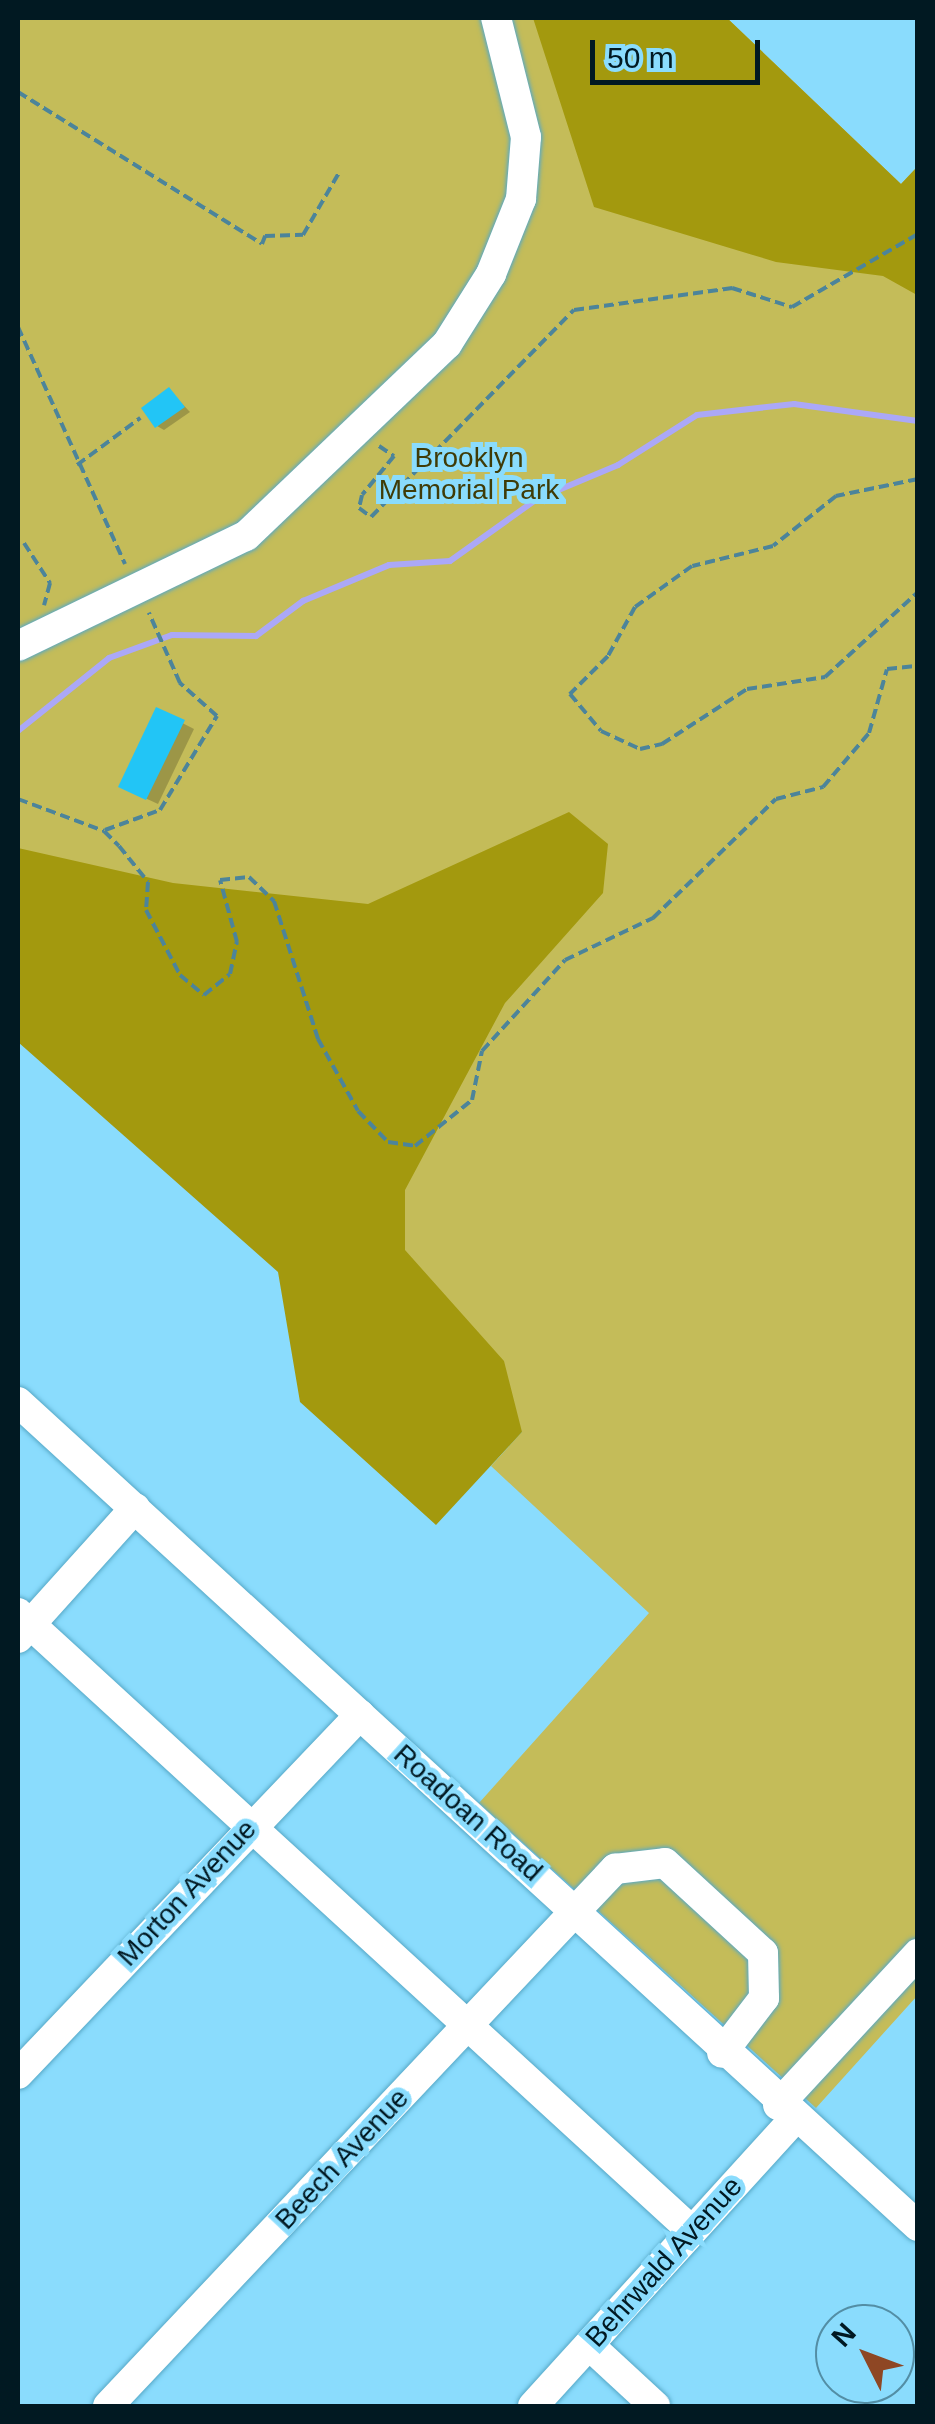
<!DOCTYPE html>
<style>
body{margin:0}
#map{position:relative;width:935px;height:2424px;overflow:hidden;background:#8adcfd;font-family:Helvetica,sans-serif}
div>[style]{position:absolute}
.green>*{inset:0;background:#c4bc59}
.forest>*{inset:0;background:#a3990e}
.shadow>*{inset:0;background:#0003}
.stream>*{height:6px;margin:-3px;padding:0 3px;transform-origin:3px;border-radius:3px;background:#aba8f7}
.building>*{inset:0;background:#22c5f6}
.path>*{height:4px;margin-top:-2px;transform-origin:0;background:repeating-linear-gradient(90deg,#4c849a 0 10px,transparent 0 15px)}
.roads{filter:drop-shadow(0 0 2px #56a8c7) drop-shadow(0 0 2px #56a8c7)}
.minor>*{height:30px;margin:-15px;padding:0 15px;transform-origin:15px;border-radius:15px;background:#fff}
span{translate:-50% -50%;white-space:nowrap;text-align:center;line-height:1.15;-webkit-text-stroke:10px #8adcfd;paint-order:stroke}
.park-label{font-size:28px;color:#3f3b07}
.street-label{font-size:28px;color:#011922}
.frame{position:absolute;inset:0;border:20px solid #011922;pointer-events:none}
.north{position:absolute;left:815px;top:2304px;width:100px;height:100px;box-sizing:border-box;background:#8adcfd;border:2px solid #538ea5;border-radius:50%;rotate:312deg;font-size:28px;font-weight:700;line-height:40px;text-align:center;color:#011922}
.north::after{content:'';display:block;margin:auto;width:35px;height:45px;background:#8e4724;clip-path:polygon(50% 0,100% 100%,50% 72%,0 100%)}
.scale{position:absolute;left:590px;top:40px;width:170px;height:45px;box-sizing:border-box;border:5px solid #011922;border-top:0;padding-left:12px;font-size:30px;line-height:35px;white-space:nowrap;color:#011922;-webkit-text-stroke:8px #8adcfd;paint-order:stroke}
</style>
<div id="map">
<div class="green">
<i style="clip-path:polygon(18px 18px,727px 18px,901px 184px,917px 167px,917px 1996px,816px 2108px,479px 1803px,649px 1613px,491px 1466px,522px 1432px,18px 1042px)"></i>
</div>
<div class="forest">
<i style="clip-path:polygon(533px 18px,727px 18px,901px 184px,917px 167px,917px 295px,883px 276px,776px 262px,594px 207px)"></i>
<i style="clip-path:polygon(569px 812px,608px 844px,603px 893px,505px 1003px,405px 1190px,405px 1250px,504px 1361px,522px 1432px,436px 1525px,300px 1402px,278px 1272px,18px 1042px,18px 848px,173px 883px,368px 904px)"></i>
</div>
<div class="shadow">
<i style="clip-path:polygon(169px 390px,190px 412px,164px 430px,157px 426px)"></i>
<i style="clip-path:polygon(157px 710px,194px 729px,158px 804px,132px 792px)"></i>
</div>
<div class="stream">
<i style="left:18px;top:731px;width:117px;rotate:-38.7deg"></i>
<i style="left:109px;top:658px;width:67px;rotate:-20.1deg"></i>
<i style="left:172px;top:635px;width:84px;rotate:0.7deg"></i>
<i style="left:256px;top:636px;width:59px;rotate:-36.7deg"></i>
<i style="left:303px;top:601px;width:93px;rotate:-22.7deg"></i>
<i style="left:389px;top:565px;width:61px;rotate:-3.8deg"></i>
<i style="left:450px;top:561px;width:107px;rotate:-35.5deg"></i>
<i style="left:537px;top:499px;width:88px;rotate:-22.8deg"></i>
<i style="left:618px;top:465px;width:93px;rotate:-32.3deg"></i>
<i style="left:697px;top:415px;width:98px;rotate:-6.5deg"></i>
<i style="left:794px;top:404px;width:125px;rotate:7.8deg"></i>
</div>
<div class="building">
<i style="clip-path:polygon(169px 387px,185px 407px,155px 428px,141px 408px)"></i>
<i style="clip-path:polygon(156px 707px,185px 720px,146px 800px,118px 787px)"></i>
</div>
<div class="path">
<i style="left:18px;top:92px;width:287px;rotate:31.9deg"></i>
<i style="left:262px;top:244px;width:9px;rotate:-69deg"></i>
<i style="left:265px;top:236px;width:38px;rotate:-2deg"></i>
<i style="left:303px;top:235px;width:74px;rotate:-60deg"></i>
<i style="left:18px;top:327px;width:260px;rotate:65.7deg"></i>
<i style="left:379px;top:446px;width:18px;rotate:34deg"></i>
<i style="left:394px;top:456px;width:50px;rotate:129.4deg"></i>
<i style="left:362px;top:495px;width:13px;rotate:103deg"></i>
<i style="left:359px;top:508px;width:15px;rotate:37deg"></i>
<i style="left:371px;top:517px;width:290px;rotate:-45.6deg"></i>
<i style="left:574px;top:310px;width:160px;rotate:-7.9deg"></i>
<i style="left:732px;top:288px;width:63px;rotate:17.6deg"></i>
<i style="left:792px;top:307px;width:146px;rotate:-30.1deg"></i>
<i style="left:77px;top:465px;width:79px;rotate:-36.7deg"></i>
<i style="left:918px;top:479px;width:84px;rotate:168.3deg"></i>
<i style="left:836px;top:496px;width:80px;rotate:141.6deg"></i>
<i style="left:773px;top:546px;width:83px;rotate:166.1deg"></i>
<i style="left:692px;top:566px;width:70px;rotate:144.3deg"></i>
<i style="left:635px;top:607px;width:56px;rotate:118.9deg"></i>
<i style="left:608px;top:656px;width:54px;rotate:135deg"></i>
<i style="left:570px;top:694px;width:48px;rotate:50deg"></i>
<i style="left:601px;top:731px;width:43px;rotate:24.8deg"></i>
<i style="left:640px;top:749px;width:23px;rotate:-13deg"></i>
<i style="left:662px;top:744px;width:101px;rotate:-32.9deg"></i>
<i style="left:747px;top:689px;width:79px;rotate:-8.7deg"></i>
<i style="left:825px;top:677px;width:126px;rotate:-42.4deg"></i>
<i style="left:24px;top:543px;width:48px;rotate:57deg"></i>
<i style="left:50px;top:583px;width:23px;rotate:105deg"></i>
<i style="left:18px;top:799px;width:92px;rotate:20.4deg"></i>
<i style="left:104px;top:831px;width:21px;rotate:45deg"></i>
<i style="left:119px;top:846px;width:46px;rotate:51.1deg"></i>
<i style="left:148px;top:882px;width:28px;rotate:94deg"></i>
<i style="left:146px;top:910px;width:73px;rotate:62.4deg"></i>
<i style="left:180px;top:975px;width:31px;rotate:40deg"></i>
<i style="left:204px;top:995px;width:33px;rotate:-39deg"></i>
<i style="left:230px;top:974px;width:33px;rotate:-78deg"></i>
<i style="left:237px;top:942px;width:64px;rotate:-105.3deg"></i>
<i style="left:220px;top:880px;width:29px;rotate:-6deg"></i>
<i style="left:249px;top:877px;width:35px;rotate:44deg"></i>
<i style="left:274px;top:901px;width:145px;rotate:72.3deg"></i>
<i style="left:318px;top:1039px;width:82px;rotate:60.9deg"></i>
<i style="left:358px;top:1111px;width:43px;rotate:45.9deg"></i>
<i style="left:388px;top:1142px;width:27px;rotate:8deg"></i>
<i style="left:415px;top:1146px;width:73px;rotate:-38.9deg"></i>
<i style="left:472px;top:1100px;width:50px;rotate:-78.5deg"></i>
<i style="left:482px;top:1051px;width:123px;rotate:-47.6deg"></i>
<i style="left:565px;top:960px;width:98px;rotate:-25.5deg"></i>
<i style="left:653px;top:918px;width:171px;rotate:-44.1deg"></i>
<i style="left:776px;top:799px;width:49px;rotate:-14.3deg"></i>
<i style="left:823px;top:787px;width:71px;rotate:-49.6deg"></i>
<i style="left:869px;top:733px;width:66px;rotate:-74.3deg"></i>
<i style="left:887px;top:669px;width:31px;rotate:-6deg"></i>
<i style="left:105px;top:830px;width:59px;rotate:-20deg"></i>
<i style="left:160px;top:810px;width:110px;rotate:-58.8deg"></i>
<i style="left:217px;top:716px;width:50px;rotate:-138.3deg"></i>
<i style="left:180px;top:683px;width:77px;rotate:-113.9deg"></i>
</div>
<div class="roads">
<div class="minor">
<i style="left:18px;top:646px;width:253px;rotate:-25.8deg"></i>
<i style="left:246px;top:536px;width:278px;rotate:-43.7deg"></i>
<i style="left:447px;top:344px;width:83px;rotate:-57.8deg"></i>
<i style="left:491px;top:274px;width:81px;rotate:-68.2deg"></i>
<i style="left:521px;top:199px;width:62px;rotate:-85.4deg"></i>
<i style="left:526px;top:137px;width:123px;rotate:-104.1deg"></i>
<i style="left:18px;top:1402px;width:1220px;rotate:42.48deg"></i>
<i style="left:18px;top:1613px;width:914px;rotate:42.52deg"></i>
<i style="left:18px;top:1638px;width:175px;rotate:-48deg"></i>
<i style="left:18px;top:2074px;width:496px;rotate:-46.4deg"></i>
<i style="left:778px;top:2105px;width:206px;rotate:-47.2deg"></i>
<i style="left:589px;top:2345px;width:90px;rotate:42.7deg"></i>
<i style="left:108px;top:2406px;width:739px;rotate:-46.65deg"></i>
<i style="left:615px;top:1869px;width:50px;rotate:-6.8deg"></i>
<i style="left:665px;top:1863px;width:133px;rotate:42.6deg"></i>
<i style="left:763px;top:1953px;width:45px;rotate:88.7deg"></i>
<i style="left:764px;top:1998px;width:69px;rotate:127.4deg"></i>
<i style="left:533px;top:2406px;width:389px;rotate:-47.7deg"></i>
</div>
</div>
<div class="park-label">
<span style="left:469px;top:474px">Brooklyn<br>Memorial Park</span>
</div>
<div class="street-label">
<span style="left:468px;top:1813px;rotate:42deg">Roadoan Road</span>
<span style="left:187px;top:1893px;rotate:-47deg">Morton Avenue</span>
<span style="left:342px;top:2159px;rotate:-47deg">Beech Avenue</span>
<span style="left:664px;top:2262px;rotate:-48deg">Behrwald Avenue</span>
</div>
<div class="frame"></div>
<div class="north">N</div>
<div class="scale">50 m</div>
</div>
